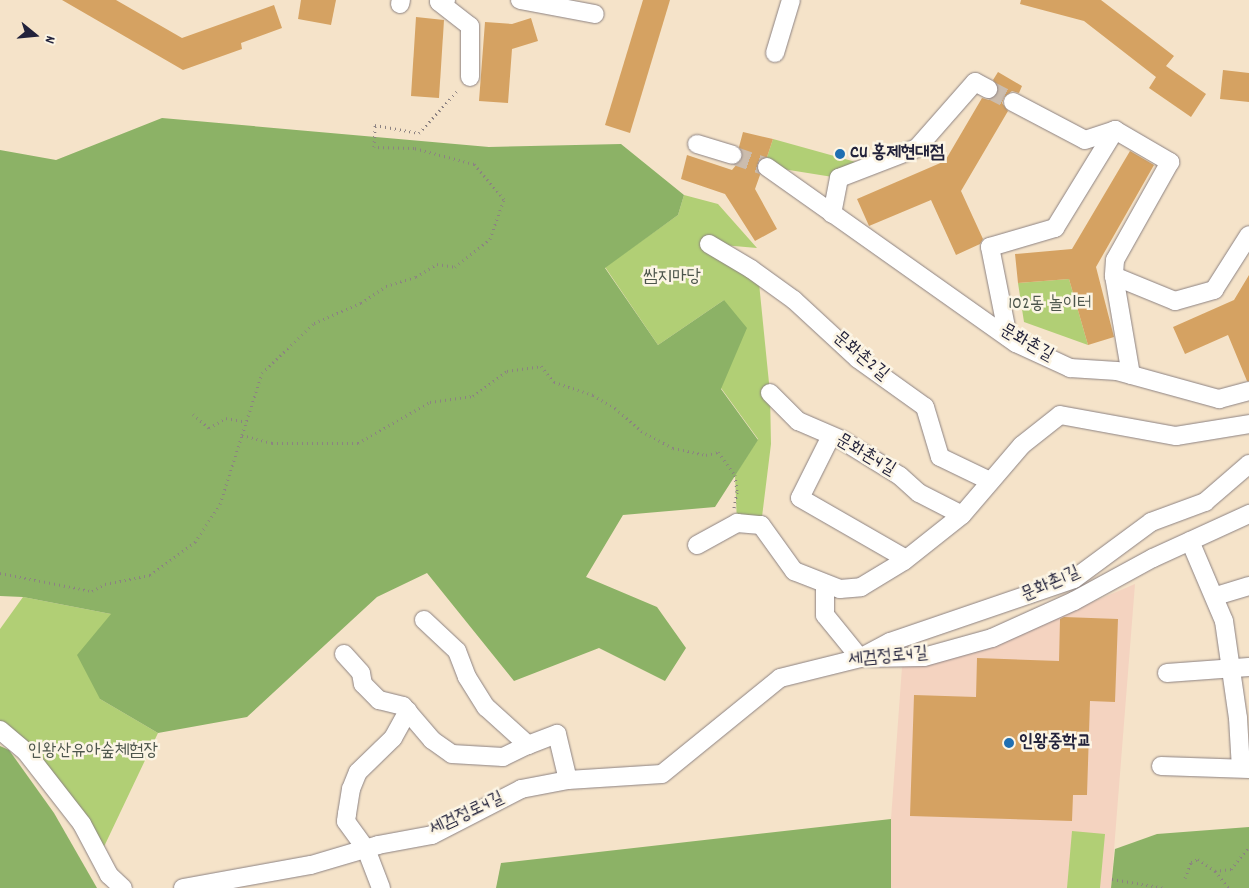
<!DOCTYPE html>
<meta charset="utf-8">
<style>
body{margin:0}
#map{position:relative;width:1249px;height:888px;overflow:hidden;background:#f5e3c9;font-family:Dekko,"Poor Story",sans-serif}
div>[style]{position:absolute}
.built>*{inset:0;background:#f4d3c0}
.green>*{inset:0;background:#b1cf75}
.forest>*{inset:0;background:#8cb266}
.building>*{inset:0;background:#d5a262}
.minor-tunnel>*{height:18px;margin-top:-9px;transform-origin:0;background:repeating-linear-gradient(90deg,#cbbcad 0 18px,transparent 0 27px)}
.path>*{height:3px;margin-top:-1.5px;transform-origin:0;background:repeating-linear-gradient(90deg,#8c8282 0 1px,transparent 0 5px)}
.roads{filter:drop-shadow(0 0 1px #8c8282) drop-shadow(0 0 1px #8c8282)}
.minor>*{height:18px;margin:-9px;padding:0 9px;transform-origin:9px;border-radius:9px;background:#fff}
.dots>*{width:14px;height:14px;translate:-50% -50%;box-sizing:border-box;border:2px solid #fcf5e5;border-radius:50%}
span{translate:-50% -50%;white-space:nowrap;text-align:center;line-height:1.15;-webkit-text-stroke:5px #fcf5e5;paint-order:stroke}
.poi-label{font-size:18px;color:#22223b;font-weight:700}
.left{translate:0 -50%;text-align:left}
.park-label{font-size:18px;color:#4d564c}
.street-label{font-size:18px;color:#22223b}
.north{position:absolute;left:10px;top:10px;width:50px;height:50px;-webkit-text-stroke:4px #fcf5e5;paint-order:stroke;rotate:107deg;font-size:14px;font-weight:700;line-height:20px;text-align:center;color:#22223b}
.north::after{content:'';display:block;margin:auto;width:18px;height:22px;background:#22223b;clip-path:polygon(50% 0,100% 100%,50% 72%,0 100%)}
</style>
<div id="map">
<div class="built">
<i style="clip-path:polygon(1135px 584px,1111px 888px,891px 888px,891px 819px,902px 667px,996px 643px)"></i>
</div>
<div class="green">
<i style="clip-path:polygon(773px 139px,863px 164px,839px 178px,764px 166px)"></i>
<i style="clip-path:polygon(684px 195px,718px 204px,757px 248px,711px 244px,758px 273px,770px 393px,771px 444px,761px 525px,737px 523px,735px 475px,758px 439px,721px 388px,724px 300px,658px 345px,605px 267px,678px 215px)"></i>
<i style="clip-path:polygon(1069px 279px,1088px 345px,1024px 322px,1018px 283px)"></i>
<i style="clip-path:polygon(23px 597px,111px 614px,100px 699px,158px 733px,101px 853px,0 727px,0 629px)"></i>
<i style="clip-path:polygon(1072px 831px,1105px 834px,1100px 888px,1067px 888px)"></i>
</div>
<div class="forest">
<i style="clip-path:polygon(162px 118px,489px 147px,621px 144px,684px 195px,678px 215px,605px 268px,658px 345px,724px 300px,747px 328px,721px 389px,758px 440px,715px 507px,623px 515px,586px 577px,657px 607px,686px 648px,665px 681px,599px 648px,514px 681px,427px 573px,377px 597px,247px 717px,158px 733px,100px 699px,77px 655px,111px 614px,23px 597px,0 596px,0 150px,56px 160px)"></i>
<i style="clip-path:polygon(0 746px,9px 750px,54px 813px,97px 888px,0 888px)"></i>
<i style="clip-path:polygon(891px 819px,891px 888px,496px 888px,501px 863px)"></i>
<i style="clip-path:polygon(1249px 827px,1249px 888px,1111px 888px,1115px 849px,1157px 834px)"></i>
</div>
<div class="building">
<i style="clip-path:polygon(62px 0,116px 0,182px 38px,274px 5px,282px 28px,241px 43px,242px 49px,183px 70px)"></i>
<i style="clip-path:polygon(301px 0,336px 0,331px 25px,298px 19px)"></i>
<i style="clip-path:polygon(643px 0,670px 0,630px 133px,605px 125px)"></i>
<i style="clip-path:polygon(1021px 0,1101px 0,1174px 56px,1166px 66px,1206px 94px,1191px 117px,1149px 88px,1156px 77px,1084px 21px,1020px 4px)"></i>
<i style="clip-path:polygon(416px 17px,444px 20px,439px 98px,411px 96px)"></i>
<i style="clip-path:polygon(531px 18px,538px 41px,512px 49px,508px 103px,479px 101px,485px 22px,512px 24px)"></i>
<i style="clip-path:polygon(1223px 70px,1249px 73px,1249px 102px,1220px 99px)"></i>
<i style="clip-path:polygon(998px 72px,1022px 86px,1019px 93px,1012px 91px,1004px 97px,1002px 103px,1008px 111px,961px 191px,983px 239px,980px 244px,956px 255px,931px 200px,869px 226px,857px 199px,945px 161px,982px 98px,989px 100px,997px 94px,999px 88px,993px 80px)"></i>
<i style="clip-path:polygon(743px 132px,773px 139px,767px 157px,757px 166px,760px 175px,755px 189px,777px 229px,755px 241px,725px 194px,681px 179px,687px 155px,732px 170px,742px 158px,739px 147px)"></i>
<i style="clip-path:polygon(1130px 151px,1154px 165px,1096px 267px,1114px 337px,1088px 345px,1069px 279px,1018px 283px,1015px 254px,1072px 249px)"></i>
<i style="clip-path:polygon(1249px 275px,1249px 381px,1247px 381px,1228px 335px,1185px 354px,1173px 327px,1234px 300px)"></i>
<i style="clip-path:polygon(1064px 617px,1118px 619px,1115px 702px,1090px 701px,1087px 795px,1073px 795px,1072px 821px,910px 816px,914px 695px,976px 697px,977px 658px,1059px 661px,1060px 619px)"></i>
</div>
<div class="minor-tunnel">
<i style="left:988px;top:89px;width:28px;rotate:27deg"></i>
<i style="left:732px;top:155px;width:37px;rotate:19deg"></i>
</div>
<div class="path">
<i style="left:193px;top:414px;width:21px;rotate:41deg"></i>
<i style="left:209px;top:428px;width:20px;rotate:-30deg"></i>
<i style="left:226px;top:418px;width:20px;rotate:11deg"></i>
<i style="left:242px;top:435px;width:65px;rotate:-72.1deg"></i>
<i style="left:262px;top:373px;width:72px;rotate:-43.9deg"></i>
<i style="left:314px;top:323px;width:51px;rotate:-23.1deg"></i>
<i style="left:361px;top:303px;width:30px;rotate:-34deg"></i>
<i style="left:386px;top:286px;width:31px;rotate:-17deg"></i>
<i style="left:416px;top:277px;width:25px;rotate:-32deg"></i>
<i style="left:437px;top:264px;width:18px;rotate:9deg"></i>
<i style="left:455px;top:267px;width:45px;rotate:-38.7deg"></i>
<i style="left:490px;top:239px;width:42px;rotate:-70.7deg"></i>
<i style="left:504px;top:199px;width:46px;rotate:-130.6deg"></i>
<i style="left:474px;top:164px;width:62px;rotate:-165.1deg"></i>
<i style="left:414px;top:148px;width:40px;rotate:-178.6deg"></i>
<i style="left:374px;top:147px;width:22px;rotate:-87deg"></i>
<i style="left:375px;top:125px;width:45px;rotate:10.3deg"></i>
<i style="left:419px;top:133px;width:59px;rotate:-47.7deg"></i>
<i style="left:0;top:573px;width:94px;rotate:11.1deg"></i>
<i style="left:92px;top:591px;width:15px;rotate:-28deg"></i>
<i style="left:105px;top:584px;width:46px;rotate:-11.3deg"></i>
<i style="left:150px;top:575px;width:56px;rotate:-36.3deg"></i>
<i style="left:195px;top:542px;width:45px;rotate:-56.7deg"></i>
<i style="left:220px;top:504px;width:72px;rotate:-72.3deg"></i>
<i style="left:242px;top:435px;width:31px;rotate:15deg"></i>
<i style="left:272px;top:443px;width:86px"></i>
<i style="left:358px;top:443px;width:83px;rotate:-29.7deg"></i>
<i style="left:430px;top:402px;width:43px;rotate:-7.9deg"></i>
<i style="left:473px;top:396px;width:42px;rotate:-36.3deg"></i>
<i style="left:507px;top:371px;width:34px;rotate:-8deg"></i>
<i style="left:541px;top:366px;width:21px;rotate:51deg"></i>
<i style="left:554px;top:382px;width:41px;rotate:18.4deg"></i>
<i style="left:593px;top:395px;width:26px;rotate:31deg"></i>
<i style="left:615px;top:408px;width:35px;rotate:41deg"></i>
<i style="left:641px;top:431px;width:36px;rotate:28deg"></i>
<i style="left:673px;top:448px;width:34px;rotate:12deg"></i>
<i style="left:706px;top:455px;width:12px;rotate:-14deg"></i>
<i style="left:718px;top:452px;width:29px;rotate:54deg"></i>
<i style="left:735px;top:475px;width:17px;rotate:83deg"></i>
<i style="left:737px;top:492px;width:16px;rotate:101deg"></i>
<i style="left:1215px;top:871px;width:16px;rotate:-7deg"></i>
<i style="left:1231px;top:869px;width:28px;rotate:-51deg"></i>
<i style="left:1185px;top:878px;width:17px;rotate:-69deg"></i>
<i style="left:1191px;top:862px;width:8px;rotate:-23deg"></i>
<i style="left:1198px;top:859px;width:21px;rotate:35deg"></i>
<i style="left:1215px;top:871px;width:22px;rotate:51deg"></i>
<i style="left:1112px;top:879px;width:54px;rotate:9.6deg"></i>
</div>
<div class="roads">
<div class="minor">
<i style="left:446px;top:0;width:7px;rotate:164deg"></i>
<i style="left:439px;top:2px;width:39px;rotate:38deg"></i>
<i style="left:470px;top:26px;width:51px;rotate:90deg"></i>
<i style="left:520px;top:0;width:76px;rotate:10.6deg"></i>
<i style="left:400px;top:4px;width:4px;rotate:-76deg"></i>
<i style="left:775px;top:53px;width:55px;rotate:-73.2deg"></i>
<i style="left:1013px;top:102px;width:81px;rotate:27.8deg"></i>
<i style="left:1085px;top:140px;width:32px;rotate:-18deg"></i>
<i style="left:697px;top:144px;width:37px;rotate:17deg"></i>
<i style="left:767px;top:167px;width:305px;rotate:35.3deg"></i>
<i style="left:1016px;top:343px;width:60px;rotate:24.8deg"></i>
<i style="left:1070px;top:368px;width:47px;rotate:3.7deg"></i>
<i style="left:1117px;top:371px;width:106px;rotate:15.4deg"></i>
<i style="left:1219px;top:399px;width:31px;rotate:-15deg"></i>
<i style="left:832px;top:214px;width:37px;rotate:-79deg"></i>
<i style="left:839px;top:178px;width:84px;rotate:-21deg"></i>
<i style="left:917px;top:148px;width:88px;rotate:-48.7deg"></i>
<i style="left:975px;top:82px;width:15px;rotate:28deg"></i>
<i style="left:709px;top:244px;width:49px;rotate:30.8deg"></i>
<i style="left:751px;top:269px;width:53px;rotate:35.8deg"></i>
<i style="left:794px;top:300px;width:87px;rotate:42.7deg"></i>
<i style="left:858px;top:359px;width:82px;rotate:35.6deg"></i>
<i style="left:925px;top:407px;width:52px;rotate:73.3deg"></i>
<i style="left:940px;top:457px;width:55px;rotate:25.6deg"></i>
<i style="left:1008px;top:337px;width:92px;rotate:-101.3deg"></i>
<i style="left:990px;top:247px;width:68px;rotate:-16.3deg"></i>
<i style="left:1055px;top:228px;width:115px;rotate:-58.5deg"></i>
<i style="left:1115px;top:130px;width:64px;rotate:30.2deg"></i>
<i style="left:1170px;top:162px;width:112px;rotate:119.3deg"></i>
<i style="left:1115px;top:260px;width:16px;rotate:94deg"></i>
<i style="left:1131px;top:375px;width:100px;rotate:-99.7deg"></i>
<i style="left:1114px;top:276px;width:66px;rotate:22.3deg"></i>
<i style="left:1175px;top:301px;width:41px;rotate:-15.8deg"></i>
<i style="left:1214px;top:290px;width:65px;rotate:-57.5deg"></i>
<i style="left:770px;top:393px;width:40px;rotate:45deg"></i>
<i style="left:798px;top:421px;width:48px;rotate:23.4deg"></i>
<i style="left:842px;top:440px;width:68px;rotate:31.8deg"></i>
<i style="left:900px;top:476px;width:25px;rotate:42deg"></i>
<i style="left:919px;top:493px;width:48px;rotate:27.1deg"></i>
<i style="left:831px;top:436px;width:69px;rotate:116.6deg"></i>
<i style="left:800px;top:498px;width:122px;rotate:29.9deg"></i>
<i style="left:1190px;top:541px;width:87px;rotate:67deg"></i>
<i style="left:1224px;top:621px;width:98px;rotate:81.8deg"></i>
<i style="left:1238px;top:718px;width:50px;rotate:86.6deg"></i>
<i style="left:697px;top:545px;width:46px;rotate:-28.8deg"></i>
<i style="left:737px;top:523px;width:24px;rotate:5deg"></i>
<i style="left:761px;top:525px;width:57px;rotate:54.3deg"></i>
<i style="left:794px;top:571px;width:49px;rotate:21.4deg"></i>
<i style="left:840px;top:589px;width:21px;rotate:-5deg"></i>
<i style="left:861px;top:587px;width:50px;rotate:-31.2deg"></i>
<i style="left:904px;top:561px;width:74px;rotate:-38.4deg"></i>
<i style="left:962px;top:515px;width:92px;rotate:-49.4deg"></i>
<i style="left:1022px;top:445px;width:48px;rotate:-38.3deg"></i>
<i style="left:1060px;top:415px;width:118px;rotate:10.3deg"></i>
<i style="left:1176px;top:436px;width:74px;rotate:-9.3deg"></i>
<i style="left:825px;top:584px;width:31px;rotate:90deg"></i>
<i style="left:825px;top:615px;width:55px;rotate:50.9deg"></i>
<i style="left:860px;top:658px;width:34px;rotate:-28deg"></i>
<i style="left:890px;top:642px;width:194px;rotate:-18.9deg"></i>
<i style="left:1074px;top:579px;width:96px;rotate:-36.5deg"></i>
<i style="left:1151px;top:522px;width:58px;rotate:-20.3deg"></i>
<i style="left:1205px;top:502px;width:58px;rotate:-40.8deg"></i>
<i style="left:1216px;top:596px;width:34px;rotate:-17deg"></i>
<i style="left:424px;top:620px;width:45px;rotate:43.2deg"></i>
<i style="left:457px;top:651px;width:28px;rotate:69deg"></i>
<i style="left:467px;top:677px;width:36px;rotate:58deg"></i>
<i style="left:486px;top:707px;width:57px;rotate:42.1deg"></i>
<i style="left:528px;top:745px;width:31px;rotate:-21deg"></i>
<i style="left:557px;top:734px;width:47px;rotate:76.6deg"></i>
<i style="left:344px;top:654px;width:25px;rotate:48deg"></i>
<i style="left:361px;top:673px;width:11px;rotate:80deg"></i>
<i style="left:363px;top:684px;width:23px;rotate:45deg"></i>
<i style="left:379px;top:700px;width:25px;rotate:14deg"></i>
<i style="left:403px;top:706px;width:45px;rotate:49.5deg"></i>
<i style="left:432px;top:740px;width:24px;rotate:35deg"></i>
<i style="left:452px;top:754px;width:51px;rotate:3.4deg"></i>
<i style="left:503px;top:757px;width:28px;rotate:-26deg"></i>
<i style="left:1167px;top:673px;width:82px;rotate:-4.2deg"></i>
<i style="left:0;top:730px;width:34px;rotate:40deg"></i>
<i style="left:26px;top:752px;width:91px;rotate:52.1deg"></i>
<i style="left:82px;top:824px;width:58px;rotate:62.1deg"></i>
<i style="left:109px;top:875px;width:19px;rotate:43deg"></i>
<i style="left:1161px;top:766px;width:88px;rotate:2deg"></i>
<i style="left:183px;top:888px;width:130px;rotate:-10.2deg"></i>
<i style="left:311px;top:865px;width:70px;rotate:-16.6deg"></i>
<i style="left:378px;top:845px;width:55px;rotate:-10.5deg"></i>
<i style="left:432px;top:835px;width:100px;rotate:-27.3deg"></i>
<i style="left:521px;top:789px;width:48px;rotate:-10.8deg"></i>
<i style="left:568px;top:780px;width:94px;rotate:-3.7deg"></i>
<i style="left:662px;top:774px;width:152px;rotate:-39.1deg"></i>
<i style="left:780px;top:678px;width:82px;rotate:-14deg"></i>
<i style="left:860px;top:658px;width:64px;rotate:-0.9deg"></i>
<i style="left:924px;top:657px;width:71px;rotate:-15.6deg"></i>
<i style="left:992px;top:638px;width:90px;rotate:-24.3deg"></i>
<i style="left:1074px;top:601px;width:90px;rotate:-28.6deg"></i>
<i style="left:1153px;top:558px;width:106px;rotate:-24.6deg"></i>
<i style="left:381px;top:888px;width:42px;rotate:-111deg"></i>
<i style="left:366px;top:849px;width:34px;rotate:-126deg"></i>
<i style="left:346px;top:821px;width:7px;rotate:-82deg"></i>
<i style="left:347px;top:814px;width:25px;rotate:-81deg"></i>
<i style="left:351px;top:789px;width:18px;rotate:-68deg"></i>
<i style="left:358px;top:772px;width:49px;rotate:-44.2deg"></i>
<i style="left:393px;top:738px;width:31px;rotate:-61deg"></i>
</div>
</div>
<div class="dots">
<i style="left:840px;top:154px;background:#1f6fb2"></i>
<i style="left:1009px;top:743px;background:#1f6fb2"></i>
</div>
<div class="poi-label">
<span class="left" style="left:850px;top:154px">CU 홍제현대점</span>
<span class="left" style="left:1019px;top:743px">인왕중학교</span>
</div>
<div class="park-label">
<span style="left:672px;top:278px">쌈지마당</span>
<span style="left:1050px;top:305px">102동 놀이터</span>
<span style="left:93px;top:752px">인왕산유아숲체험장</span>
</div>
<div class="street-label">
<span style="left:1026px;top:344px;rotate:29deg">문화촌길</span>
<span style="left:860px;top:357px;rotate:40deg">문화촌2길</span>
<span style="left:865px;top:456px;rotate:30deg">문화촌4길</span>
<span style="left:1051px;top:585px;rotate:-24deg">문화촌1길</span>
<span style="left:888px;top:658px;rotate:-5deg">세검정로4길</span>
<span style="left:467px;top:815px;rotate:-25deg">세검정로4길</span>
</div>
<div class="north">N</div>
</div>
